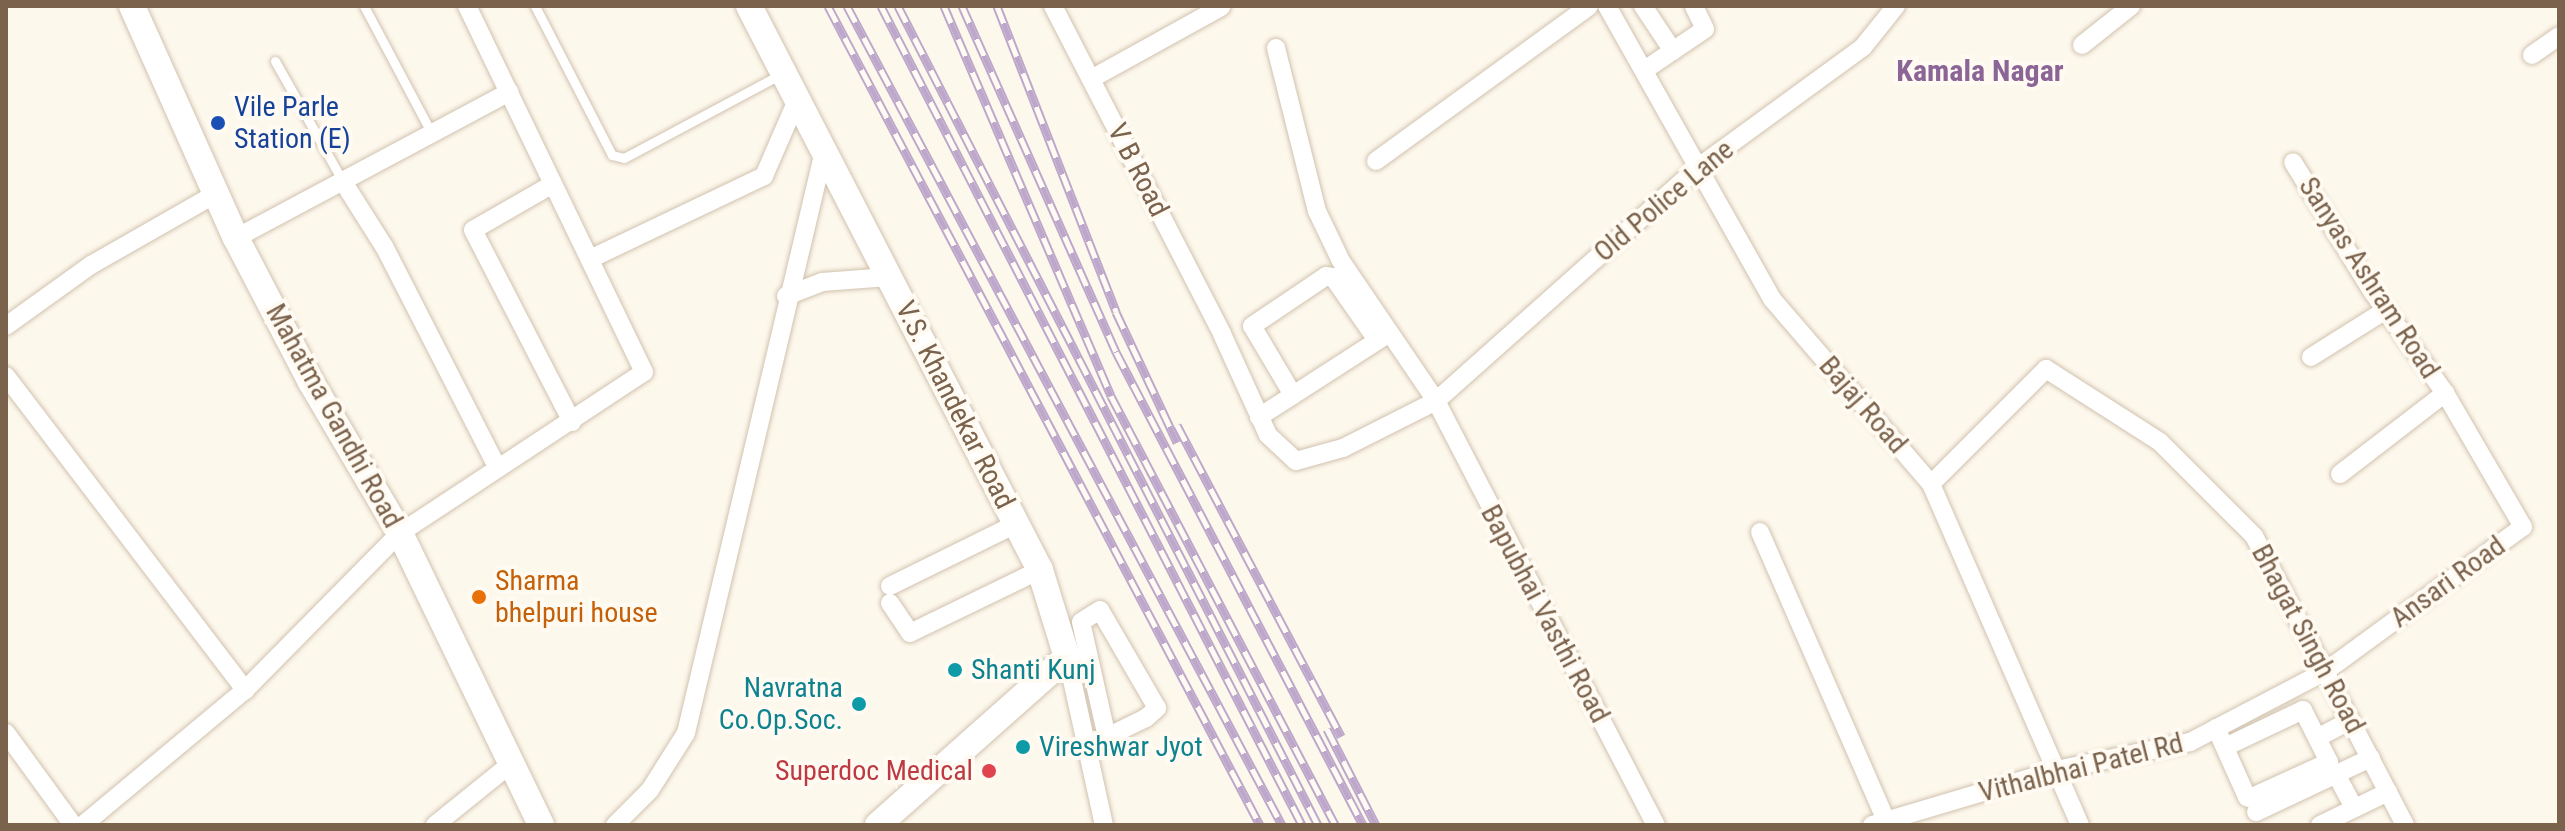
<!DOCTYPE html>
<style>
body{margin:0}
#map{position:relative;width:2565px;height:831px;overflow:hidden;background:#fdf8ec;font-family:"Roboto Condensed",sans-serif}
div>[style]{position:absolute}
.roads{filter:drop-shadow(0 0 2px #d1c2af) drop-shadow(0 0 2px #d1c2af)}
.lane>*{height:9px;margin:-4.5px;padding:0 4.5px;transform-origin:4.5px;border-radius:4.5px;background:#fff}
.street>*{height:18px;margin:-9px;padding:0 9px;transform-origin:9px;border-radius:9px;background:#fff}
.secondary>*{height:26px;margin:-13px;padding:0 13px;transform-origin:13px;border-radius:13px;background:#fff}
.rail>*{height:9px;margin-top:-4.5px;transform-origin:0;background:repeating-linear-gradient(90deg,#fffbf3 0 18px,#bda7ca 0 36px);box-sizing:border-box;border-block:2px solid #bda7ca}
.dots>*{width:22px;height:22px;translate:-50% -50%;box-sizing:border-box;border:4px solid #fffbf3;border-radius:50%}
span{translate:-50% -50%;white-space:nowrap;text-align:center;line-height:1.15;-webkit-text-stroke:8px #fffbf3;paint-order:stroke}
.transit-label{font-size:28px;color:#164399}
.left{translate:0 -50%;text-align:left}
.street-label{font-size:28px;color:#7b624c}
.food-label{font-size:28px;color:#c56008}
.culture-label{font-size:28px;color:#0d838f}
.right{translate:-100% -50%;text-align:right}
.health-label{font-size:28px;color:#be3a42}
.neighbourhood-label{font-size:30px;color:#8b6596;font-weight:700}
.frame{position:absolute;inset:0;border:8px solid #7b624c;pointer-events:none}
</style>
<div id="map">
<div class="roads">
<div class="lane">
<i style="left:364px;top:6px;width:143px;rotate:62deg"></i>
<i style="left:535px;top:6px;width:168px;rotate:62.7deg"></i>
<i style="left:612px;top:155px;width:12px;rotate:14deg"></i>
<i style="left:624px;top:158px;width:180px;rotate:-28.1deg"></i>
<i style="left:275px;top:61px;width:137px;rotate:60.6deg"></i>
</div>
<div class="street">
<i style="left:1053px;top:6px;width:369px;rotate:62.7deg"></i>
<i style="left:1222px;top:334px;width:111px;rotate:65.5deg"></i>
<i style="left:1268px;top:435px;width:38px;rotate:43deg"></i>
<i style="left:1296px;top:461px;width:49px;rotate:-15.5deg"></i>
<i style="left:1343px;top:448px;width:104px;rotate:-26.8deg"></i>
<i style="left:1436px;top:401px;width:348px;rotate:-41.7deg"></i>
<i style="left:1696px;top:169px;width:207px;rotate:-36.1deg"></i>
<i style="left:1863px;top:47px;width:53px;rotate:-51.2deg"></i>
<i style="left:1607px;top:6px;width:336px;rotate:60.6deg"></i>
<i style="left:1772px;top:299px;width:244px;rotate:49.3deg"></i>
<i style="left:1931px;top:484px;width:372px;rotate:66.4deg"></i>
<i style="left:1643px;top:6px;width:54px;rotate:56.3deg"></i>
<i style="left:2082px;top:45px;width:63px;rotate:-38.5deg"></i>
<i style="left:1276px;top:48px;width:168px;rotate:75.9deg"></i>
<i style="left:1317px;top:211px;width:55px;rotate:64.4deg"></i>
<i style="left:1341px;top:261px;width:169px;rotate:55.8deg"></i>
<i style="left:1436px;top:401px;width:478px;rotate:62.6deg"></i>
<i style="left:2532px;top:55px;width:33px;rotate:-35deg"></i>
<i style="left:1646px;top:69px;width:71px;rotate:-34.1deg"></i>
<i style="left:1705px;top:29px;width:25px;rotate:-116deg"></i>
<i style="left:1091px;top:79px;width:149px;rotate:-29deg"></i>
<i style="left:1376px;top:161px;width:263px;rotate:-36deg"></i>
<i style="left:342px;top:180px;width:80px;rotate:57.7deg"></i>
<i style="left:385px;top:248px;width:246px;rotate:62.9deg"></i>
<i style="left:553px;top:184px;width:92px;rotate:150.1deg"></i>
<i style="left:473px;top:230px;width:216px;rotate:62.7deg"></i>
<i style="left:236px;top:238px;width:310px;rotate:-28.1deg"></i>
<i style="left:590px;top:259px;width:193px;rotate:-25.5deg"></i>
<i style="left:764px;top:176px;width:83px;rotate:-66.5deg"></i>
<i style="left:786px;top:296px;width:39px;rotate:-21deg"></i>
<i style="left:822px;top:282px;width:67px;rotate:-4.3deg"></i>
<i style="left:6px;top:326px;width:105px;rotate:-35.7deg"></i>
<i style="left:91px;top:265px;width:145px;rotate:-29.7deg"></i>
<i style="left:2311px;top:357px;width:89px;rotate:-32.1deg"></i>
<i style="left:6px;top:376px;width:395px;rotate:52.7deg"></i>
<i style="left:1293px;top:395px;width:80px;rotate:-120.7deg"></i>
<i style="left:1252px;top:326px;width:89px;rotate:-34deg"></i>
<i style="left:1326px;top:276px;width:7px;rotate:8deg"></i>
<i style="left:1333px;top:277px;width:77px;rotate:55.1deg"></i>
<i style="left:1259px;top:417px;width:153px;rotate:-32.8deg"></i>
<i style="left:2340px;top:474px;width:133px;rotate:-37.6deg"></i>
<i style="left:1931px;top:484px;width:163px;rotate:-45deg"></i>
<i style="left:2046px;top:369px;width:135px;rotate:32.6deg"></i>
<i style="left:2160px;top:442px;width:133px;rotate:45deg"></i>
<i style="left:2254px;top:536px;width:326px;rotate:62.4deg"></i>
<i style="left:1760px;top:532px;width:315px;rotate:66.4deg"></i>
<i style="left:890px;top:586px;width:140px;rotate:-26.2deg"></i>
<i style="left:890px;top:603px;width:36px;rotate:56deg"></i>
<i style="left:910px;top:633px;width:144px;rotate:-25.9deg"></i>
<i style="left:1067px;top:657px;width:172px;rotate:77.6deg"></i>
<i style="left:2216px;top:728px;width:76px;rotate:65.8deg"></i>
<i style="left:2247px;top:797px;width:3px;rotate:18deg"></i>
<i style="left:2250px;top:798px;width:87px;rotate:-24.5deg"></i>
<i style="left:2329px;top:762px;width:58px;rotate:-116.6deg"></i>
<i style="left:2303px;top:710px;width:86px;rotate:154.6deg"></i>
<i style="left:6px;top:733px;width:114px;rotate:53.9deg"></i>
<i style="left:2319px;top:737px;width:36px;rotate:-28deg"></i>
<i style="left:1089px;top:745px;width:20px;rotate:-24deg"></i>
<i style="left:1107px;top:737px;width:43px;rotate:-26deg"></i>
<i style="left:1146px;top:718px;width:15px;rotate:-42deg"></i>
<i style="left:1157px;top:708px;width:113px;rotate:-120.2deg"></i>
<i style="left:1100px;top:610px;width:22px;rotate:148deg"></i>
<i style="left:1081px;top:622px;width:118px;rotate:77.3deg"></i>
<i style="left:2336px;top:774px;width:38px;rotate:62deg"></i>
<i style="left:2256px;top:812px;width:127px;rotate:-25.2deg"></i>
<i style="left:83px;top:825px;width:211px;rotate:-39.8deg"></i>
<i style="left:245px;top:690px;width:221px;rotate:-45.4deg"></i>
<i style="left:400px;top:533px;width:292px;rotate:-33.4deg"></i>
<i style="left:644px;top:372px;width:407px;rotate:-115.8deg"></i>
<i style="left:435px;top:825px;width:100px;rotate:-38.9deg"></i>
<i style="left:615px;top:825px;width:49px;rotate:-45deg"></i>
<i style="left:650px;top:790px;width:67px;rotate:-57.7deg"></i>
<i style="left:686px;top:733px;width:598px;rotate:-76.66deg"></i>
<i style="left:1872px;top:825px;width:193px;rotate:-16.6deg"></i>
<i style="left:2057px;top:770px;width:136px;rotate:-11.9deg"></i>
<i style="left:2190px;top:742px;width:153px;rotate:-27.6deg"></i>
<i style="left:2326px;top:671px;width:244px;rotate:-36.2deg"></i>
<i style="left:2523px;top:527px;width:155px;rotate:-120.2deg"></i>
<i style="left:2445px;top:393px;width:125px;rotate:-125.6deg"></i>
<i style="left:2372px;top:291px;width:151px;rotate:-121.5deg"></i>
<i style="left:2320px;top:825px;width:76px;rotate:-25.9deg"></i>
</div>
<div class="secondary">
<i style="left:132px;top:6px;width:254px;rotate:65.9deg"></i>
<i style="left:236px;top:238px;width:162px;rotate:62.5deg"></i>
<i style="left:311px;top:382px;width:175px;rotate:59.5deg"></i>
<i style="left:400px;top:533px;width:324px;rotate:64.2deg"></i>
<i style="left:749px;top:6px;width:635px;rotate:62.71deg"></i>
<i style="left:1040px;top:570px;width:91px;rotate:72.8deg"></i>
<i style="left:1067px;top:657px;width:253px;rotate:138.4deg"></i>
</div>
</div>
<div class="rail">
<i style="left:828px;top:6px;width:926px;rotate:62.19deg"></i>
<i style="left:847px;top:6px;width:927px;rotate:62.03deg"></i>
<i style="left:881px;top:6px;width:921px;rotate:62.79deg"></i>
<i style="left:898px;top:6px;width:920px;rotate:62.85deg"></i>
<i style="left:944px;top:6px;width:424px;rotate:66.8deg"></i>
<i style="left:1111px;top:396px;width:484px;rotate:62.4deg"></i>
<i style="left:962px;top:6px;width:379px;rotate:66deg"></i>
<i style="left:1116px;top:352px;width:534px;rotate:62.43deg"></i>
<i style="left:997px;top:6px;width:328px;rotate:68.7deg"></i>
<i style="left:1116px;top:312px;width:144px;rotate:64.9deg"></i>
<i style="left:1177px;top:425px;width:352px;rotate:62.2deg"></i>
<i style="left:1327px;top:729px;width:108px;rotate:63deg"></i>
</div>
<div class="dots">
<i style="left:218px;top:123px;background:#1a4fb4"></i>
<i style="left:479px;top:597px;background:#e8710a"></i>
<i style="left:955px;top:670px;background:#0f9aa8"></i>
<i style="left:859px;top:704px;background:#0f9aa8"></i>
<i style="left:1023px;top:747px;background:#0f9aa8"></i>
<i style="left:989px;top:771px;background:#e0444e"></i>
</div>
<div class="transit-label">
<span class="left" style="left:234px;top:123px">Vile Parle<br>Station (E)</span>
</div>
<div class="street-label">
<span style="left:1138px;top:170px;rotate:63deg">V B Road</span>
<span style="left:1664px;top:201px;rotate:-40deg">Old Police Lane</span>
<span style="left:2369px;top:278px;rotate:57deg">Sanyas Ashram Road</span>
<span style="left:955px;top:405px;rotate:63deg">V.S. Khandekar Road</span>
<span style="left:1863px;top:405px;rotate:49deg">Bajaj Road</span>
<span style="left:334px;top:416px;rotate:61deg">Mahatma Gandhi Road</span>
<span style="left:2448px;top:582px;rotate:-36deg">Ansari Road</span>
<span style="left:1545px;top:614px;rotate:62deg">Bapubhai Vasthi Road</span>
<span style="left:2308px;top:639px;rotate:62deg">Bhagat Singh Road</span>
<span style="left:2081px;top:768px;rotate:-14deg">Vithalbhai Patel Rd</span>
</div>
<div class="food-label">
<span class="left" style="left:495px;top:597px">Sharma<br>bhelpuri house</span>
</div>
<div class="culture-label">
<span class="left" style="left:971px;top:670px">Shanti Kunj</span>
<span class="right" style="left:843px;top:704px">Navratna<br>Co.Op.Soc.</span>
<span class="left" style="left:1039px;top:747px">Vireshwar Jyot</span>
</div>
<div class="health-label">
<span class="right" style="left:973px;top:771px">Superdoc Medical</span>
</div>
<div class="neighbourhood-label">
<span style="left:1980px;top:71px">Kamala Nagar</span>
</div>
<div class="frame"></div>
</div>
